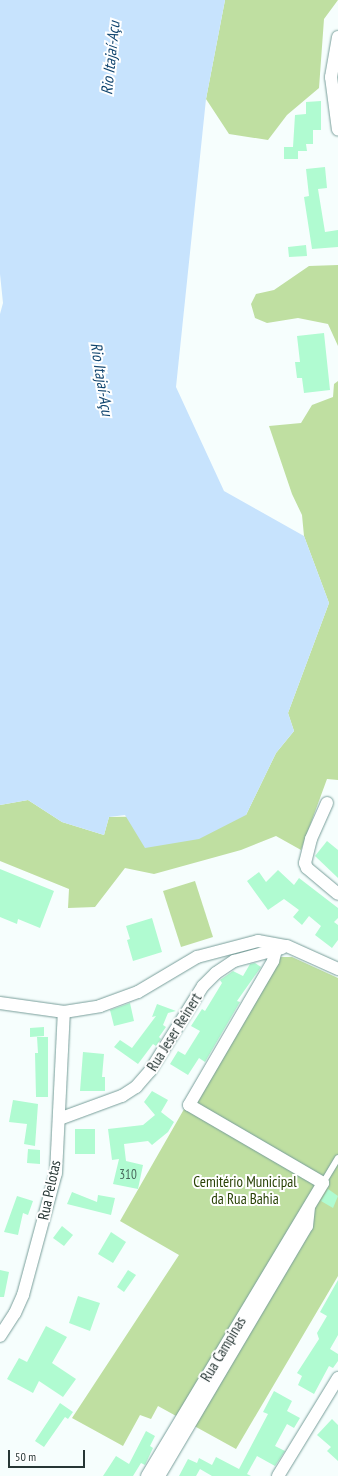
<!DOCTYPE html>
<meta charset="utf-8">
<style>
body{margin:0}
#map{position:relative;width:338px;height:1476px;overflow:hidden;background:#f6fefd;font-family:"PT Sans Narrow",sans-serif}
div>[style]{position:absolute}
.green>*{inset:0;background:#bfdfa1}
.water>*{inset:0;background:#c7e3fd}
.building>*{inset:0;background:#b0fbd1}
.roads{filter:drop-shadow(0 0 1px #789e9a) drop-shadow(0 0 1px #789e9a)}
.lane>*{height:6px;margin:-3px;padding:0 3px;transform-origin:3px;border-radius:3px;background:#fff}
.street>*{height:12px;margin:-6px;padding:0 6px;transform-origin:6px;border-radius:6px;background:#fff}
span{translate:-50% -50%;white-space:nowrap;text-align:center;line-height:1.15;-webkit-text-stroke:4px #fff;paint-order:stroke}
.number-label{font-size:13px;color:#49685c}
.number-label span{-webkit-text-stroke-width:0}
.street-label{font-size:15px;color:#273735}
.park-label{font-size:15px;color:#294205}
.water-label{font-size:16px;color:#12466f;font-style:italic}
.scale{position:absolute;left:8px;top:1450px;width:77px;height:18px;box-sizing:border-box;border:2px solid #273735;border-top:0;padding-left:5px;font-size:12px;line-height:14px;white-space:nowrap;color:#273735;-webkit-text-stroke:3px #fff;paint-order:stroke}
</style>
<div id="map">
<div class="green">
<i style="clip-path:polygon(225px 0,338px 0,324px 19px,319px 88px,287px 115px,268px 140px,229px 134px,206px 99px)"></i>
<i style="clip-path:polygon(338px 265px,338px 346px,328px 324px,298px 318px,267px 323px,255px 318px,251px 304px,256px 294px,274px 290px,309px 266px)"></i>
<i style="clip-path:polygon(338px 381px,338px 780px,327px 779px,301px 850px,276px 836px,241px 850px,154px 874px,125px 868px,95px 907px,68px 908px,69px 889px,0 861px,0 805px,28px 800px,62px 822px,104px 835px,109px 817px,246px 815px,276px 753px,294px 731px,288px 713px,329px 603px,304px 536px,302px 515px,292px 494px,269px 426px,301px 423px,312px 405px,333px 397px,334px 384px)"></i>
<i style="clip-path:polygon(195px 881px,213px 937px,181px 947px,163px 891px)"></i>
<i style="clip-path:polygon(271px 957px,292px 957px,338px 978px,338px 1276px,236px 1449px,158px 1406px,151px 1419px,140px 1415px,123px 1446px,72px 1418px,179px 1255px,120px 1221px)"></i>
</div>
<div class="water">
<i style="clip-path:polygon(0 0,225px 0,206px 99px,176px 387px,224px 491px,304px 536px,329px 603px,288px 713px,294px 731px,276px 753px,246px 815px,199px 839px,145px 848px,125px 815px,109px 817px,104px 835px,62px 822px,28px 800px,0 805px,0 314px,3px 303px,0 274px)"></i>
</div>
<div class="building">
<i style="clip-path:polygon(321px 101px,321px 130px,313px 130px,313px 144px,306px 144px,307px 151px,298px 151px,298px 159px,284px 159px,284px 147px,293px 147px,295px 115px,306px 114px,306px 102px)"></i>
<i style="clip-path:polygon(325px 167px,327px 188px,318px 189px,325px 232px,338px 230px,338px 247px,312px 249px,304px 197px,309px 196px,306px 169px)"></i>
<i style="clip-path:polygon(306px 245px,307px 256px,289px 257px,288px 247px)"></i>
<i style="clip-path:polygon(324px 333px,330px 390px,304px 393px,302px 378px,297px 378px,295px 362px,300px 362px,297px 336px)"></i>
<i style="clip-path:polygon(327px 841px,338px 850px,338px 878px,315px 856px)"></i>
<i style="clip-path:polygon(0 869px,54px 891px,40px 928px,18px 919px,17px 924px,0 917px)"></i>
<i style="clip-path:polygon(278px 870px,294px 885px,299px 878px,338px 908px,338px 918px,334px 922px,338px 925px,338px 940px,332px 948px,315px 935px,321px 926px,309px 916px,302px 925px,293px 917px,299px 910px,284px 899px,268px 910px,247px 881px,259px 872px,266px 882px)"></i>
<i style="clip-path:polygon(152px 918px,162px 952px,133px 961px,127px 940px,130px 939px,126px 926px)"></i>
<i style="clip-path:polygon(255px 963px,261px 967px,237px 1001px,240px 1002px,205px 1062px,199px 1058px,188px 1075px,170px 1064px,178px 1051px,185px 1055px,200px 1031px,191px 1026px,202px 1009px,205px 1011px,222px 983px,220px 980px,233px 971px,243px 976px,250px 964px)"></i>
<i style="clip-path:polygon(130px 1003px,134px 1021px,114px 1026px,110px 1010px)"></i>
<i style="clip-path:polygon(157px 1004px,176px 1011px,168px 1013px,163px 1025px,166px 1027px,159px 1037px,161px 1039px,156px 1046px,153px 1044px,138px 1064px,114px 1047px,120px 1040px,132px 1048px,156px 1016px,152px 1017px)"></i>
<i style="clip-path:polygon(44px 1027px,44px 1036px,30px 1037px,30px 1028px)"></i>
<i style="clip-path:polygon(37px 1037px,48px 1037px,48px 1097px,36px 1097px,35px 1053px,38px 1053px)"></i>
<i style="clip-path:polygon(83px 1052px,104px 1054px,102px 1077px,105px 1077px,105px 1091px,80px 1091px)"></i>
<i style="clip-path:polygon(152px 1091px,168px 1100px,161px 1112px,174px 1122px,168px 1132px,152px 1145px,148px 1141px,124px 1144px,126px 1161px,143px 1165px,138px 1189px,113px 1184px,119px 1159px,112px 1160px,108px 1129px,143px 1125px,155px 1115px,144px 1102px)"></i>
<i style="clip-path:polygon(13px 1100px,38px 1104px,35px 1146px,24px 1144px,27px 1124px,9px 1122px)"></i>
<i style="clip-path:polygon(75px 1129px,95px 1129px,95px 1154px,75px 1154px)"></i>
<i style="clip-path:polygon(28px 1149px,40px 1150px,40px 1164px,27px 1163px)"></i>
<i style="clip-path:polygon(328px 1189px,338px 1196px,333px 1208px,321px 1201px)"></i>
<i style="clip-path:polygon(72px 1192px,97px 1202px,98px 1195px,115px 1198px,111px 1215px,67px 1204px)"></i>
<i style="clip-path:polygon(17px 1196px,33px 1201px,28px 1215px,23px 1213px,18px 1235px,4px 1232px)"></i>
<i style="clip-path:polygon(62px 1226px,73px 1235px,64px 1246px,53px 1238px)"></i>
<i style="clip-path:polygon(111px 1232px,126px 1242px,113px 1263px,98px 1254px)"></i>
<i style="clip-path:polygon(0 1270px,9px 1272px,4px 1297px,0 1297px)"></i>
<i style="clip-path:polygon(128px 1270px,136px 1275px,124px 1292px,117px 1287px)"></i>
<i style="clip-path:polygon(338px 1280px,338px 1335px,330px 1349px,338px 1354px,338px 1361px,333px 1368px,329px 1366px,314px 1394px,298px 1385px,302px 1376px,297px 1373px,319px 1339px,317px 1333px,327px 1316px,320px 1312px)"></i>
<i style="clip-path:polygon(78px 1296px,100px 1303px,90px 1331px,69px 1323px)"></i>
<i style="clip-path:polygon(46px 1326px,67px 1337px,52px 1363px,76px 1379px,63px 1397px,39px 1381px,33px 1393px,7px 1379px,19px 1358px,27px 1362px)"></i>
<i style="clip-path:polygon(274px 1391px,292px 1401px,287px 1411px,300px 1418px,294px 1428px,287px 1424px,275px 1446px,285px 1451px,275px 1466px,257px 1456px,247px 1474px,251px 1476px,212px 1476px,200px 1469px,196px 1476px,179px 1476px,188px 1459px,197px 1463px,199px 1458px,212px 1465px,216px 1457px,239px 1469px,268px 1414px,263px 1412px)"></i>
<i style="clip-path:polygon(60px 1403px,73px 1412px,68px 1419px,65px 1417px,44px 1447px,35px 1441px)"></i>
<i style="clip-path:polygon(332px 1419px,338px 1425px,338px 1461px,327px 1451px,331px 1447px,317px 1435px)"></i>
<i style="clip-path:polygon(146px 1431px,155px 1436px,150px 1446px,153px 1448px,145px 1465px,141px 1463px,133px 1476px,103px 1476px,116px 1456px,129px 1464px)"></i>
</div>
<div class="roads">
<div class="lane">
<i style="left:323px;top:1183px;width:29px;rotate:-59deg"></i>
</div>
<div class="street">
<i style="left:338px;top:37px;width:41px;rotate:99.9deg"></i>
<i style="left:331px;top:77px;width:53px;rotate:82.5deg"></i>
<i style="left:327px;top:803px;width:39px;rotate:114deg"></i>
<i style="left:311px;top:839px;width:25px;rotate:104deg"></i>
<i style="left:305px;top:863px;width:5px;rotate:68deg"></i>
<i style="left:307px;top:868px;width:40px;rotate:40deg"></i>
<i style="left:0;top:1003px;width:65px;rotate:8deg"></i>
<i style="left:64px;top:1012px;width:36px;rotate:-9deg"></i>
<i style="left:100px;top:1006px;width:40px;rotate:-20.2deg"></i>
<i style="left:138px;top:992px;width:69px;rotate:-30.7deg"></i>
<i style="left:197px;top:957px;width:63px;rotate:-14.7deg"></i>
<i style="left:258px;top:941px;width:29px;rotate:10deg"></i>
<i style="left:287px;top:946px;width:56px;rotate:24.3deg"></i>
<i style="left:59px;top:1119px;width:67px;rotate:-20.1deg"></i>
<i style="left:122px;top:1096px;width:17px;rotate:-33deg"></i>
<i style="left:136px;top:1087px;width:21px;rotate:-49deg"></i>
<i style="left:150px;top:1071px;width:100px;rotate:-58.1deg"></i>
<i style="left:203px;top:986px;width:18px;rotate:-45deg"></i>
<i style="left:216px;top:973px;width:22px;rotate:-34deg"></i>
<i style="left:234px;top:961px;width:50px;rotate:-15.2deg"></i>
<i style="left:0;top:1336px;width:27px;rotate:-57deg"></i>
<i style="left:15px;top:1313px;width:20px;rotate:-66deg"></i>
<i style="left:23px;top:1295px;width:126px;rotate:-74.9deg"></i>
<i style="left:56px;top:1173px;width:161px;rotate:-87.2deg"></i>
<i style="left:147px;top:1476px;width:342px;rotate:-59deg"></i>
<i style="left:323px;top:1183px;width:155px;rotate:-149.8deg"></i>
<i style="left:189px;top:1105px;width:167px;rotate:-59.7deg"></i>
<i style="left:273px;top:961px;width:11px;rotate:-75deg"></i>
<i style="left:159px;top:1476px;width:291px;rotate:-59.4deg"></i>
<i style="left:307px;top:1226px;width:18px;rotate:-84deg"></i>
<i style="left:278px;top:1476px;width:115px;rotate:-58.5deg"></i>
</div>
</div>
<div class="number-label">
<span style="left:128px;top:1175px">310</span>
</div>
<div class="street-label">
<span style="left:174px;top:1032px;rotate:-58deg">Rua Jeser Reinert</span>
<span style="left:49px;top:1190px;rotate:-78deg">Rua Pelotas</span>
<span style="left:223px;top:1349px;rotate:-59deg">Rua Campinas</span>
</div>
<div class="park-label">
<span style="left:245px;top:1190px">Cemitério Municipal<br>da Rua Bahia</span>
</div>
<div class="water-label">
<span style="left:110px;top:58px;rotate:-84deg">Rio Itajaí-Açu</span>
<span style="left:102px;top:379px;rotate:81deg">Rio Itajaí-Açu</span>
</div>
<div class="scale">50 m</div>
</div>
